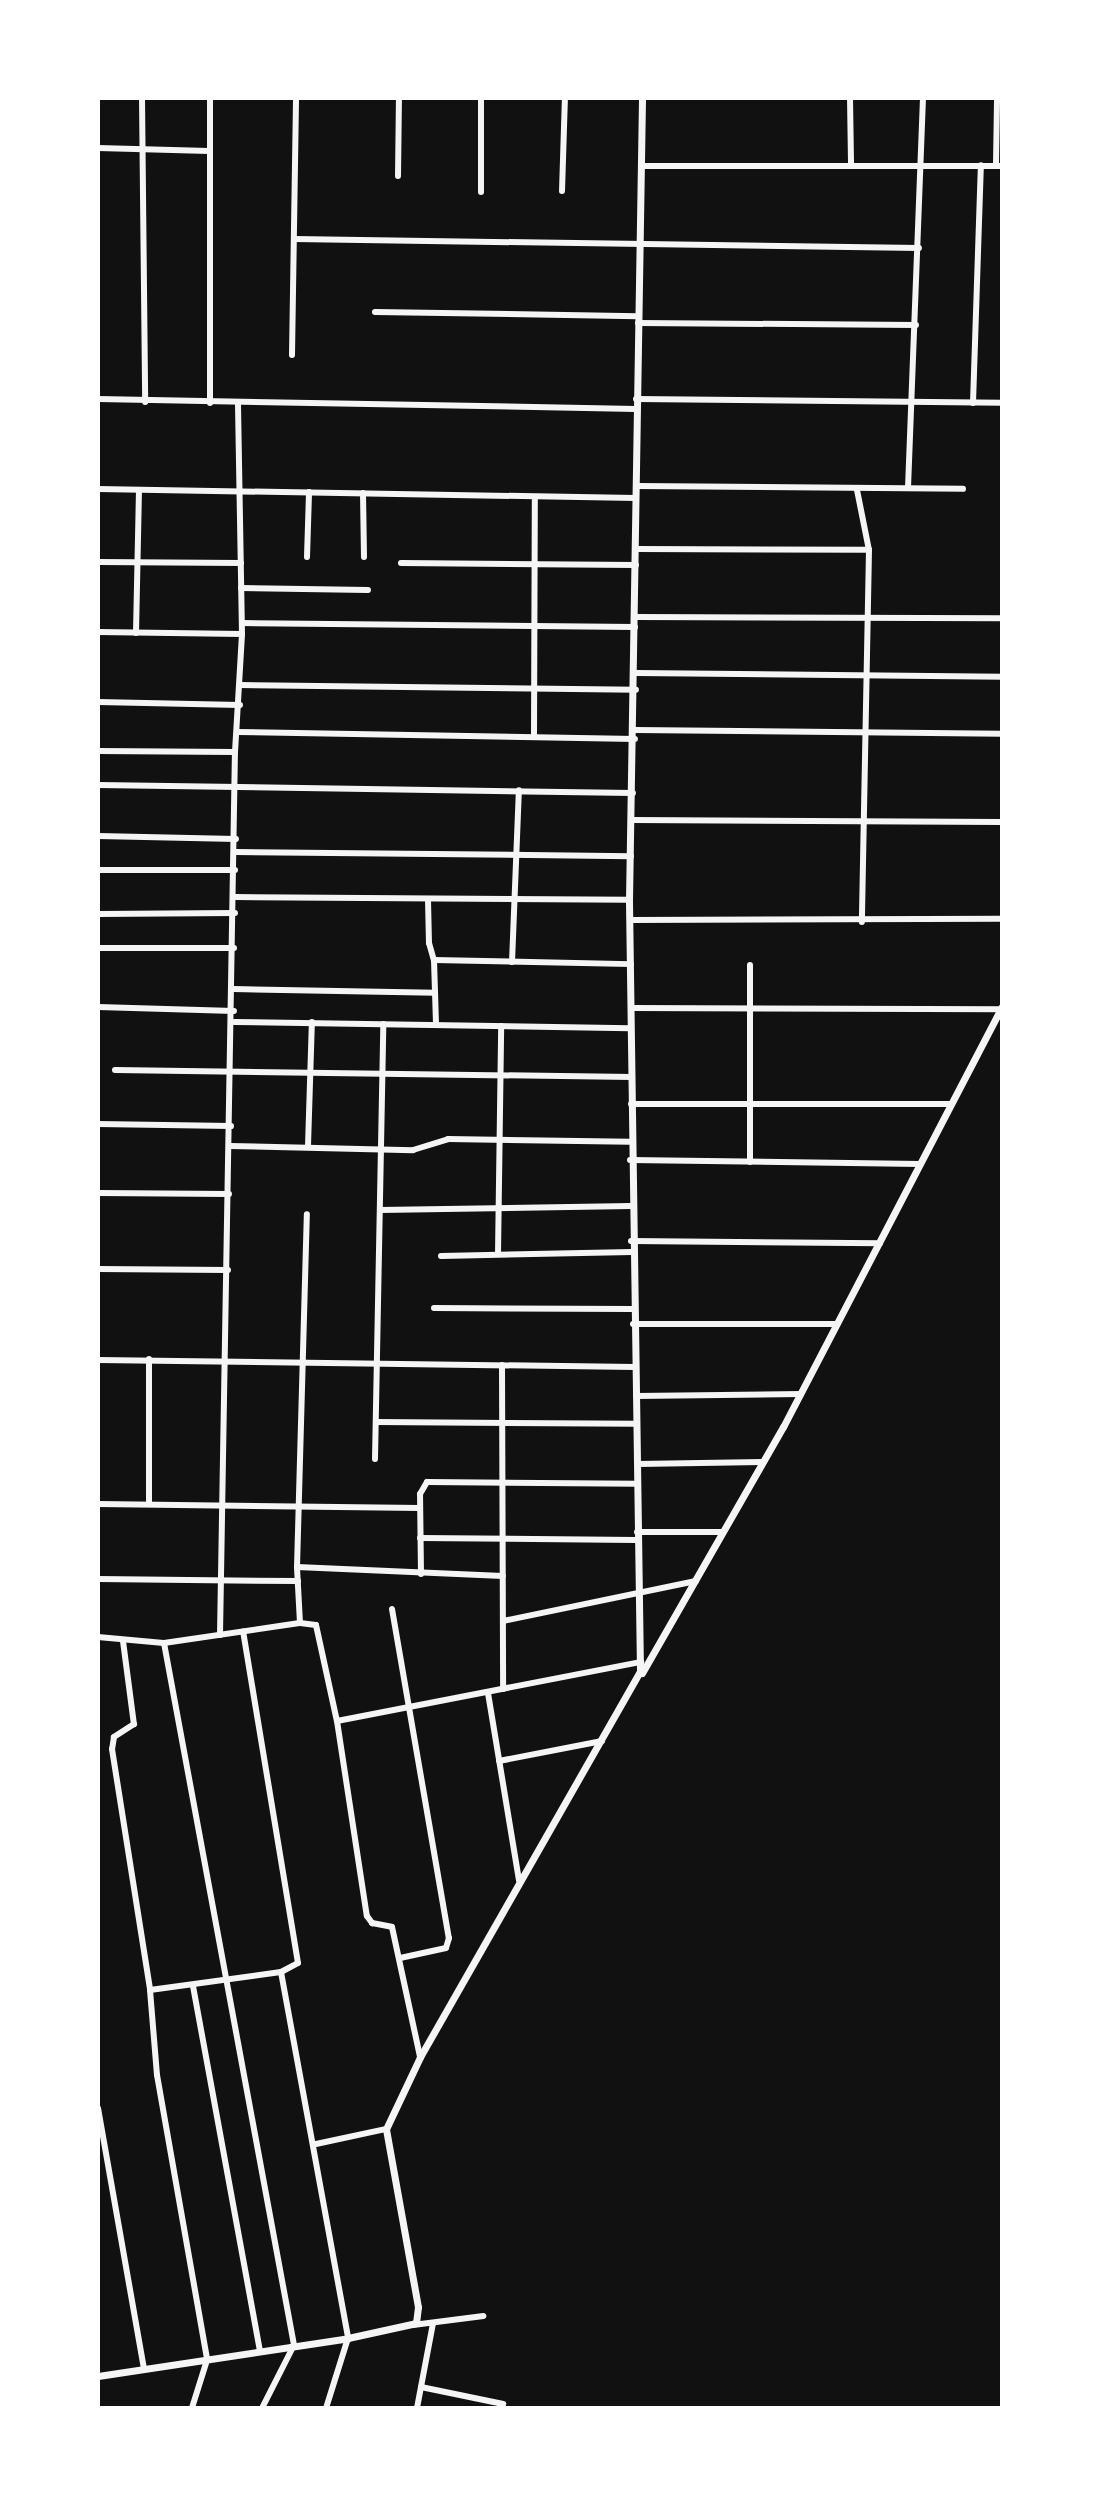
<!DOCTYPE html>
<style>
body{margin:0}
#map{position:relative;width:1100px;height:2506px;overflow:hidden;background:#111;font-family:"Asap Condensed",sans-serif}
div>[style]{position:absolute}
.minor>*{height:6px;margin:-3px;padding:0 3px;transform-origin:3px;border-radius:3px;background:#f5f5f5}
.tertiary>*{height:7px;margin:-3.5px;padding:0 3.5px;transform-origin:3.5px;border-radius:3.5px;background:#f5f5f5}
span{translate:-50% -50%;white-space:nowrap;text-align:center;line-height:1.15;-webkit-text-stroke:8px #fff;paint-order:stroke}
.frame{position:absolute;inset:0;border:100px solid #fff;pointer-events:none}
</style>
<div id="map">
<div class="minor">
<i style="left:142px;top:98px;width:304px;rotate:89.4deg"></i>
<i style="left:210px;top:98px;width:305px;rotate:90deg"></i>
<i style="left:481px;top:98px;width:94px;rotate:90deg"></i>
<i style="left:850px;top:98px;width:67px;rotate:89.1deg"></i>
<i style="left:98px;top:148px;width:111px;rotate:1.5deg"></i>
<i style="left:996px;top:165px;width:67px;rotate:-89.1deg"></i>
<i style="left:641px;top:166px;width:361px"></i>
<i style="left:398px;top:176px;width:78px;rotate:-89.3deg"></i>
<i style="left:562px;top:191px;width:93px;rotate:-88.2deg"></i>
<i style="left:294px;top:239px;width:625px;rotate:0.83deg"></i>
<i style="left:375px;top:312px;width:263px;rotate:0.9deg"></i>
<i style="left:638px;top:323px;width:278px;rotate:0.4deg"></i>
<i style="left:292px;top:355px;width:257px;rotate:-89.1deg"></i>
<i style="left:98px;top:399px;width:538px;rotate:1.06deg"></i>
<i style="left:636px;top:399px;width:366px;rotate:0.6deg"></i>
<i style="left:973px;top:403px;width:238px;rotate:-88.1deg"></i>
<i style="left:636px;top:486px;width:327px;rotate:0.5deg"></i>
<i style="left:908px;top:488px;width:390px;rotate:-87.8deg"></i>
<i style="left:98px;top:489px;width:538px;rotate:0.96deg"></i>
<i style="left:857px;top:490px;width:61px;rotate:78.7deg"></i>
<i style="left:869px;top:550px;width:372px;rotate:91.1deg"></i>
<i style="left:363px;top:493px;width:64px;rotate:89.1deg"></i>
<i style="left:636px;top:549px;width:233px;rotate:0.2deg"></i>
<i style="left:307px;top:557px;width:65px;rotate:-88.2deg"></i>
<i style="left:98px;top:562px;width:143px;rotate:0.4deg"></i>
<i style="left:401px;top:563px;width:235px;rotate:0.5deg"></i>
<i style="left:241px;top:588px;width:127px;rotate:0.9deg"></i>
<i style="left:636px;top:617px;width:366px;rotate:0.2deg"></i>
<i style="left:242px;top:623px;width:393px;rotate:0.6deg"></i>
<i style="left:98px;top:632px;width:144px;rotate:0.8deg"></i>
<i style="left:136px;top:633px;width:143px;rotate:-88.8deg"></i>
<i style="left:636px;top:673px;width:366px;rotate:0.6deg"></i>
<i style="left:240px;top:685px;width:396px;rotate:0.7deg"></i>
<i style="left:98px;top:702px;width:142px;rotate:1.2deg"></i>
<i style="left:635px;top:730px;width:367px;rotate:0.6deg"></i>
<i style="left:237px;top:732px;width:398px;rotate:1deg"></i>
<i style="left:534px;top:736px;width:239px;rotate:-89.8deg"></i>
<i style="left:98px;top:751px;width:137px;rotate:0.4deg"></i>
<i style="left:98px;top:785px;width:535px;rotate:0.86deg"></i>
<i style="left:632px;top:820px;width:370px;rotate:0.3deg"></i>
<i style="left:98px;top:836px;width:138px;rotate:1.2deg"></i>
<i style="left:236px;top:852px;width:395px;rotate:0.6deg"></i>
<i style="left:98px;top:870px;width:137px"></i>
<i style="left:235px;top:897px;width:394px;rotate:0.4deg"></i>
<i style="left:428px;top:900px;width:43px;rotate:88.7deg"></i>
<i style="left:429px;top:943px;width:18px;rotate:74deg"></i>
<i style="left:434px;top:960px;width:197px;rotate:1.2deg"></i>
<i style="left:98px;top:914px;width:137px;rotate:-0.4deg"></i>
<i style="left:630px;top:920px;width:372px;rotate:-0.2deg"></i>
<i style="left:98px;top:948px;width:136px"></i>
<i style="left:434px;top:960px;width:65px;rotate:88.2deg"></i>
<i style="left:512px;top:962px;width:172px;rotate:-87.7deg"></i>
<i style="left:234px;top:989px;width:201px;rotate:1.1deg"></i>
<i style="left:98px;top:1007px;width:136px;rotate:1.7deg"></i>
<i style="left:632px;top:1008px;width:369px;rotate:0.2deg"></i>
<i style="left:234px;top:1022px;width:396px;rotate:0.9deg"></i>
<i style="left:115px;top:1070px;width:517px;rotate:0.78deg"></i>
<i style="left:631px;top:1104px;width:320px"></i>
<i style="left:98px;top:1124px;width:133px;rotate:0.9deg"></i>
<i style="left:230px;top:1146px;width:183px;rotate:1.3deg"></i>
<i style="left:413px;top:1150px;width:37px;rotate:-17deg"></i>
<i style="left:448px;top:1139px;width:182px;rotate:0.9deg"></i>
<i style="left:308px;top:1146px;width:124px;rotate:-88.2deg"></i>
<i style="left:630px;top:1160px;width:290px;rotate:0.8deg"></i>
<i style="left:750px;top:1162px;width:197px;rotate:-90deg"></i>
<i style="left:98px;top:1193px;width:131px;rotate:0.4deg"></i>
<i style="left:380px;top:1210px;width:251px;rotate:-0.9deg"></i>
<i style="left:631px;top:1241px;width:249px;rotate:0.5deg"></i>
<i style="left:498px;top:1254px;width:228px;rotate:-89.2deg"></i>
<i style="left:441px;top:1256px;width:191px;rotate:-1.2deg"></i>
<i style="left:98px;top:1269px;width:130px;rotate:0.4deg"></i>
<i style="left:434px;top:1308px;width:199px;rotate:0.3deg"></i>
<i style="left:633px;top:1324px;width:204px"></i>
<i style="left:149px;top:1359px;width:145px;rotate:90deg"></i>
<i style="left:98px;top:1360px;width:537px;rotate:0.75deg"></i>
<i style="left:502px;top:1365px;width:324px;rotate:89.8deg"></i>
<i style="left:636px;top:1396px;width:165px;rotate:-0.7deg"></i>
<i style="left:376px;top:1422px;width:260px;rotate:0.4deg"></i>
<i style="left:375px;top:1459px;width:435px;rotate:-88.9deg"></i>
<i style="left:638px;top:1464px;width:124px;rotate:-0.9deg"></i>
<i style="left:98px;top:1504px;width:322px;rotate:0.7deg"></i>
<i style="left:637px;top:1532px;width:86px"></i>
<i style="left:420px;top:1538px;width:216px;rotate:0.5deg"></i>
<i style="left:297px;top:1567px;width:206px;rotate:2.5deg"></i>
<i style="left:421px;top:1574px;width:80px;rotate:-90.7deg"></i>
<i style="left:420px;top:1494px;width:14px;rotate:-60deg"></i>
<i style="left:427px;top:1482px;width:210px;rotate:0.5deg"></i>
<i style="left:98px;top:1579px;width:200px;rotate:0.6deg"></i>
<i style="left:392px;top:1609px;width:334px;rotate:80.2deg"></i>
<i style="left:449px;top:1938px;width:10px;rotate:107deg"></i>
<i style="left:446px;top:1948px;width:47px;rotate:167.7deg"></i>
<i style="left:503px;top:1621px;width:197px;rotate:-11.7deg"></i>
<i style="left:300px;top:1623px;width:56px;rotate:-93.1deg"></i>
<i style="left:297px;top:1567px;width:353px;rotate:-88.4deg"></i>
<i style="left:220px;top:1635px;width:883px;rotate:-89.03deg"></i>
<i style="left:235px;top:752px;width:118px;rotate:-86.6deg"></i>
<i style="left:242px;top:634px;width:231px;rotate:-91deg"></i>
<i style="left:98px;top:1637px;width:66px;rotate:5.2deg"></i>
<i style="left:164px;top:1643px;width:137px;rotate:-8.4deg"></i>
<i style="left:300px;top:1623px;width:16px;rotate:7deg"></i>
<i style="left:316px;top:1625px;width:98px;rotate:77.7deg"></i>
<i style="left:337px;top:1721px;width:197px;rotate:81.3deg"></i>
<i style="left:367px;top:1916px;width:9px;rotate:54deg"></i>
<i style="left:372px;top:1923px;width:20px;rotate:11deg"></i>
<i style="left:392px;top:1927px;width:133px;rotate:77.8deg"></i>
<i style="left:123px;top:1641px;width:84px;rotate:82.5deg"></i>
<i style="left:134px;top:1724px;width:24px;rotate:147deg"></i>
<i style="left:114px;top:1737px;width:12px;rotate:99deg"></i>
<i style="left:112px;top:1749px;width:244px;rotate:81deg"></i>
<i style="left:150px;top:1990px;width:85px;rotate:85.3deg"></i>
<i style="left:157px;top:2075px;width:289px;rotate:80deg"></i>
<i style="left:207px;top:2360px;width:50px;rotate:107.4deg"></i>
<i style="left:164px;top:1643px;width:714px;rotate:79.51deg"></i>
<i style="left:294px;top:2345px;width:71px;rotate:116.9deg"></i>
<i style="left:488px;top:1693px;width:190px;rotate:80.6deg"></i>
<i style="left:337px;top:1721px;width:310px;rotate:-11deg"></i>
<i style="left:499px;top:1761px;width:105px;rotate:-11deg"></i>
<i style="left:281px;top:1972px;width:372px;rotate:79.6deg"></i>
<i style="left:348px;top:2338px;width:73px;rotate:107.4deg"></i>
<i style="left:193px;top:1986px;width:370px;rotate:79.6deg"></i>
<i style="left:150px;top:1990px;width:132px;rotate:-7.8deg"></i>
<i style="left:281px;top:1972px;width:19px;rotate:-28deg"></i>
<i style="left:298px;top:1963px;width:336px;rotate:-99.4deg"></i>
<i style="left:98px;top:2108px;width:264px;rotate:80deg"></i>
<i style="left:316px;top:2144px;width:72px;rotate:-12.1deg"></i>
<i style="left:413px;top:2325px;width:71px;rotate:-7.3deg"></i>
<i style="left:421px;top:2387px;width:84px;rotate:11.7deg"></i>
<i style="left:417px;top:2408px;width:86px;rotate:-79.3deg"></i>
</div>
<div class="tertiary">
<i style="left:642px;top:1673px;width:284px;rotate:-60.2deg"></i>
<i style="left:783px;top:1427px;width:474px;rotate:-62.5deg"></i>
<i style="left:98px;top:2376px;width:253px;rotate:-8.6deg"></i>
<i style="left:348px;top:2338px;width:70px;rotate:-12.4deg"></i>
<i style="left:416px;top:2323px;width:16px;rotate:-83deg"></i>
<i style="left:418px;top:2307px;width:181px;rotate:-100.2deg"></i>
<i style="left:386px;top:2129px;width:80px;rotate:-64.7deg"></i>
<i style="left:420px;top:2057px;width:444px;rotate:-60.3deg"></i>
<i style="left:640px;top:1671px;width:771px;rotate:-90.82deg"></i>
<i style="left:629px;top:900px;width:802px;rotate:-89.07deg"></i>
</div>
<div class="frame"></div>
</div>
